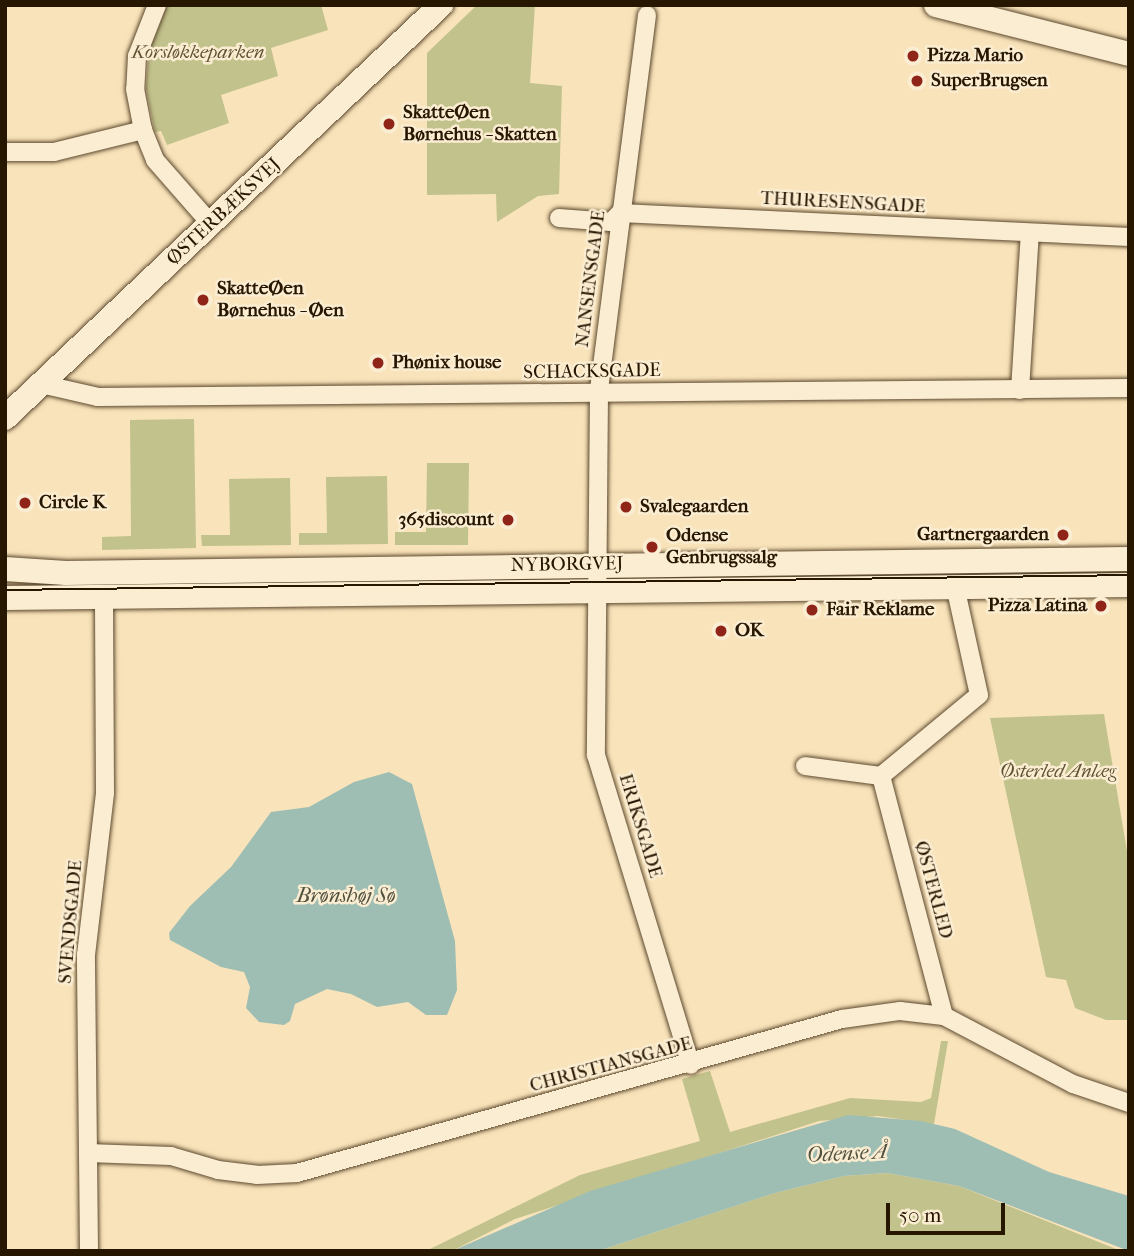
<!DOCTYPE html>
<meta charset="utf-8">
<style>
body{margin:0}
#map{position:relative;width:1134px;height:1256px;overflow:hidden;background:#f9e3ba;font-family:"IM FELL French Canon",serif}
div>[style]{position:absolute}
.green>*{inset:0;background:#c2c28c}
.water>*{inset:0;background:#9ebeb3}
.roads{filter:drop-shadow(0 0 2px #5c492e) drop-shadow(0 0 2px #5c492e)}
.street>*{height:18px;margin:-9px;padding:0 9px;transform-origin:9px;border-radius:9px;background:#fbedd2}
.secondary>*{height:24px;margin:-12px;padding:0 12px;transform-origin:12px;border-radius:12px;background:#fbedd2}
.tram>*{height:2px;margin:-1px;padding:0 1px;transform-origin:1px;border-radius:1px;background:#271600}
.dots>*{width:19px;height:19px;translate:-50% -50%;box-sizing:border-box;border:4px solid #fbedd2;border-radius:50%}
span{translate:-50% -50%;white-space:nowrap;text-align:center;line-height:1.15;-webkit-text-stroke:5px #fbedd2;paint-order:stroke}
.park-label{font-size:19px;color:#5d5231;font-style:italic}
.poi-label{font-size:19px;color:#271600;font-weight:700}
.left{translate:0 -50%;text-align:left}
.right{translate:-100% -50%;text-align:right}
.street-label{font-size:19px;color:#271600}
.water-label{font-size:21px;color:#51513f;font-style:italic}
.frame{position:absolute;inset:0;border:7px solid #271600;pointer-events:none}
.scale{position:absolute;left:886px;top:1203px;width:119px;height:32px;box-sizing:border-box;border:4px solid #271600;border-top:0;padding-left:9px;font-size:21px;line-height:24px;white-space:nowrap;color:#271600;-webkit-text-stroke:5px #fbedd2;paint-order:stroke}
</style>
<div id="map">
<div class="green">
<i style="clip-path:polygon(167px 5px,321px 5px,328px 30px,271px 48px,278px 76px,221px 95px,229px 123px,167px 145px,161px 131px,155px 132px,146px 89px,149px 50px)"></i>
<i style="clip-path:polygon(477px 5px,535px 5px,530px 83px,562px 86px,559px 194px,538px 196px,497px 222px,496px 194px,427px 195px,427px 53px)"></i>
<i style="clip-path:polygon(194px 419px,196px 548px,102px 550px,102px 537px,131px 536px,130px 420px)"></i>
<i style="clip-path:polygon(427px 463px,469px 463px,468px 545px,395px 545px,395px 532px,426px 532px)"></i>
<i style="clip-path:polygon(387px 476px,388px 544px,299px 545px,299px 533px,327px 533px,326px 477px)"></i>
<i style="clip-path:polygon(290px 478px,291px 545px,202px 546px,201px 535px,230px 535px,229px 479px)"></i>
<i style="clip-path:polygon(1104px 714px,1129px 863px,1129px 1020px,1106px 1020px,1075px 1008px,1066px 980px,1046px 977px,990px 718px)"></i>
<i style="clip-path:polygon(941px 1041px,948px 1041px,934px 1124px,878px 1116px,819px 1121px,515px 1219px,452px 1251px,426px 1251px,580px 1175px,700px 1141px,682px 1079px,710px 1071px,730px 1132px,850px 1098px,921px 1102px,931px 1098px)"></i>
<i style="clip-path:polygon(887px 1173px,959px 1186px,1121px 1251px,598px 1251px,775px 1193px,844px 1176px)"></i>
</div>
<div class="water">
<i style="clip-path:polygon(389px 772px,412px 784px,455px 941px,457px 990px,447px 1015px,426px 1015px,408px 1002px,377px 1007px,351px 994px,327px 989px,295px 1004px,290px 1021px,284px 1025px,259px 1022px,246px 1008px,250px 987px,244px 972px,221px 967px,170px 940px,169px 933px,190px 906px,231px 867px,271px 812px,309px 807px,354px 782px)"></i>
<i style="clip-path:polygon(848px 1115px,921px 1121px,955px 1129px,1049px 1172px,1129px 1196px,1129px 1251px,959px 1186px,887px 1173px,844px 1176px,775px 1193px,598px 1251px,452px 1251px,590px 1191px)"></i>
</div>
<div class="roads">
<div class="street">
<i style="left:157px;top:5px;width:55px;rotate:111.4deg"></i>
<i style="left:137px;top:56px;width:33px;rotate:93deg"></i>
<i style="left:135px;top:89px;width:42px;rotate:79deg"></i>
<i style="left:143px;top:130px;width:32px;rotate:68deg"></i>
<i style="left:155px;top:160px;width:85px;rotate:48.8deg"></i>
<i style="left:647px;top:15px;width:380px;rotate:97.3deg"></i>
<i style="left:599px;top:392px;width:363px;rotate:90.5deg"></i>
<i style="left:596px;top:755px;width:324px;rotate:73deg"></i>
<i style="left:5px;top:152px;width:49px"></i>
<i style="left:54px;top:152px;width:92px;rotate:-13.9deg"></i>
<i style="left:559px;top:218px;width:52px;rotate:4.4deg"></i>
<i style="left:611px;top:222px;width:13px;rotate:-45deg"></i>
<i style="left:620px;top:213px;width:510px;rotate:2.7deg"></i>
<i style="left:41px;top:384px;width:58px;rotate:12.8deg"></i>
<i style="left:98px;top:397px;width:1031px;rotate:-0.5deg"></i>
<i style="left:1020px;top:390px;width:157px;rotate:-86.4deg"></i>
<i style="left:805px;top:766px;width:77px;rotate:7.5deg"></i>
<i style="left:944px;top:1016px;width:248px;rotate:-104.7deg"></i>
<i style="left:881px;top:776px;width:127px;rotate:-39.6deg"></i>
<i style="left:979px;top:695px;width:112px;rotate:-102.4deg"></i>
<i style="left:88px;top:1153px;width:83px;rotate:2.1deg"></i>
<i style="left:171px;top:1156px;width:49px;rotate:16.6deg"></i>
<i style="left:218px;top:1170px;width:39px;rotate:7deg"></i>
<i style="left:257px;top:1175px;width:40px;rotate:-2.9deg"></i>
<i style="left:297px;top:1173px;width:566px;rotate:-15.78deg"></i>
<i style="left:842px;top:1019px;width:59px;rotate:-7.9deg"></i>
<i style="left:900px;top:1011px;width:44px;rotate:6.5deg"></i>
<i style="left:944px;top:1016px;width:146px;rotate:27.8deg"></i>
<i style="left:1073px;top:1084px;width:59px;rotate:18.7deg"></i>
<i style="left:89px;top:1251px;width:296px;rotate:-90.6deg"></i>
<i style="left:86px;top:955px;width:163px;rotate:-83.3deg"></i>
<i style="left:105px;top:793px;width:196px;rotate:-90.3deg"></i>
</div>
<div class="secondary">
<i style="left:936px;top:5px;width:199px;rotate:14.2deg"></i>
<i style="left:5px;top:418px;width:601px;rotate:-43.45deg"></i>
<i style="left:5px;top:569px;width:61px;rotate:3.8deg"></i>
<i style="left:66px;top:573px;width:1063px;rotate:-0.75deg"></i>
<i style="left:5px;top:598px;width:1124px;rotate:-0.66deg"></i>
</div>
</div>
<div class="tram">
<i style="left:5px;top:590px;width:1124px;rotate:-0.76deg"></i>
</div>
<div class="dots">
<i style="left:913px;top:56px;background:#8f2418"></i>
<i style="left:917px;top:81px;background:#8f2418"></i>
<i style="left:389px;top:124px;background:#8f2418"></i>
<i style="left:203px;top:300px;background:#8f2418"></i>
<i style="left:378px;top:363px;background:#8f2418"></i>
<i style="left:25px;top:503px;background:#8f2418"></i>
<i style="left:626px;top:507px;background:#8f2418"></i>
<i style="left:508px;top:520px;background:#8f2418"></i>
<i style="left:1063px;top:535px;background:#8f2418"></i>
<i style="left:652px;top:547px;background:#8f2418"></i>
<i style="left:1101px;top:606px;background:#8f2418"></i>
<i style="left:812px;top:610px;background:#8f2418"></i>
<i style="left:721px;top:631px;background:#8f2418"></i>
</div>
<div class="park-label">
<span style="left:198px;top:53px">Korsløkkeparken</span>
<span style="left:1058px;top:772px">Østerled Anlæg</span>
</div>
<div class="poi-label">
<span class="left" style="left:927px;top:56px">Pizza Mario</span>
<span class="left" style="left:931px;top:81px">SuperBrugsen</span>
<span class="left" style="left:403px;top:124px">SkatteØen<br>Børnehus - Skatten</span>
<span class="left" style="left:217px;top:300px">SkatteØen<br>Børnehus - Øen</span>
<span class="left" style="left:392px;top:363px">Phønix house</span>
<span class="left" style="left:39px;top:503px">Circle K</span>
<span class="left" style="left:640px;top:507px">Svalegaarden</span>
<span class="right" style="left:494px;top:520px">365discount</span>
<span class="right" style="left:1049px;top:535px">Gartnergaarden</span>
<span class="left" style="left:666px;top:547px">Odense<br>Genbrugssalg</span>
<span class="right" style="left:1087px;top:606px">Pizza Latina</span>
<span class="left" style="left:826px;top:610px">Fair Reklame</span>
<span class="left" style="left:735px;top:631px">OK</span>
</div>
<div class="street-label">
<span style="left:843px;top:203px;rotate:3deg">THURESENSGADE</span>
<span style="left:224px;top:212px;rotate:-43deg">ØSTERBÆKSVEJ</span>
<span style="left:591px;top:279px;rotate:-83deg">NANSENSGADE</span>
<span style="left:592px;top:372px;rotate:-1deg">SCHACKSGADE</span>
<span style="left:567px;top:565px;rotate:-1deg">NYBORGVEJ</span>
<span style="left:640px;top:826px;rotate:73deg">ERIKSGADE</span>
<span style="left:933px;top:890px;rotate:75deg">ØSTERLED</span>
<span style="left:71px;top:922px;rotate:-85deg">SVENDSGADE</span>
<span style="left:611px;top:1065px;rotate:-15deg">CHRISTIANSGADE</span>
</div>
<div class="water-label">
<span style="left:346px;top:895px">Brønshøj Sø</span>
<span style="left:847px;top:1153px;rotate:-3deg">Odense Å</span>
</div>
<div class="frame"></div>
<div class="scale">50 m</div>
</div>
